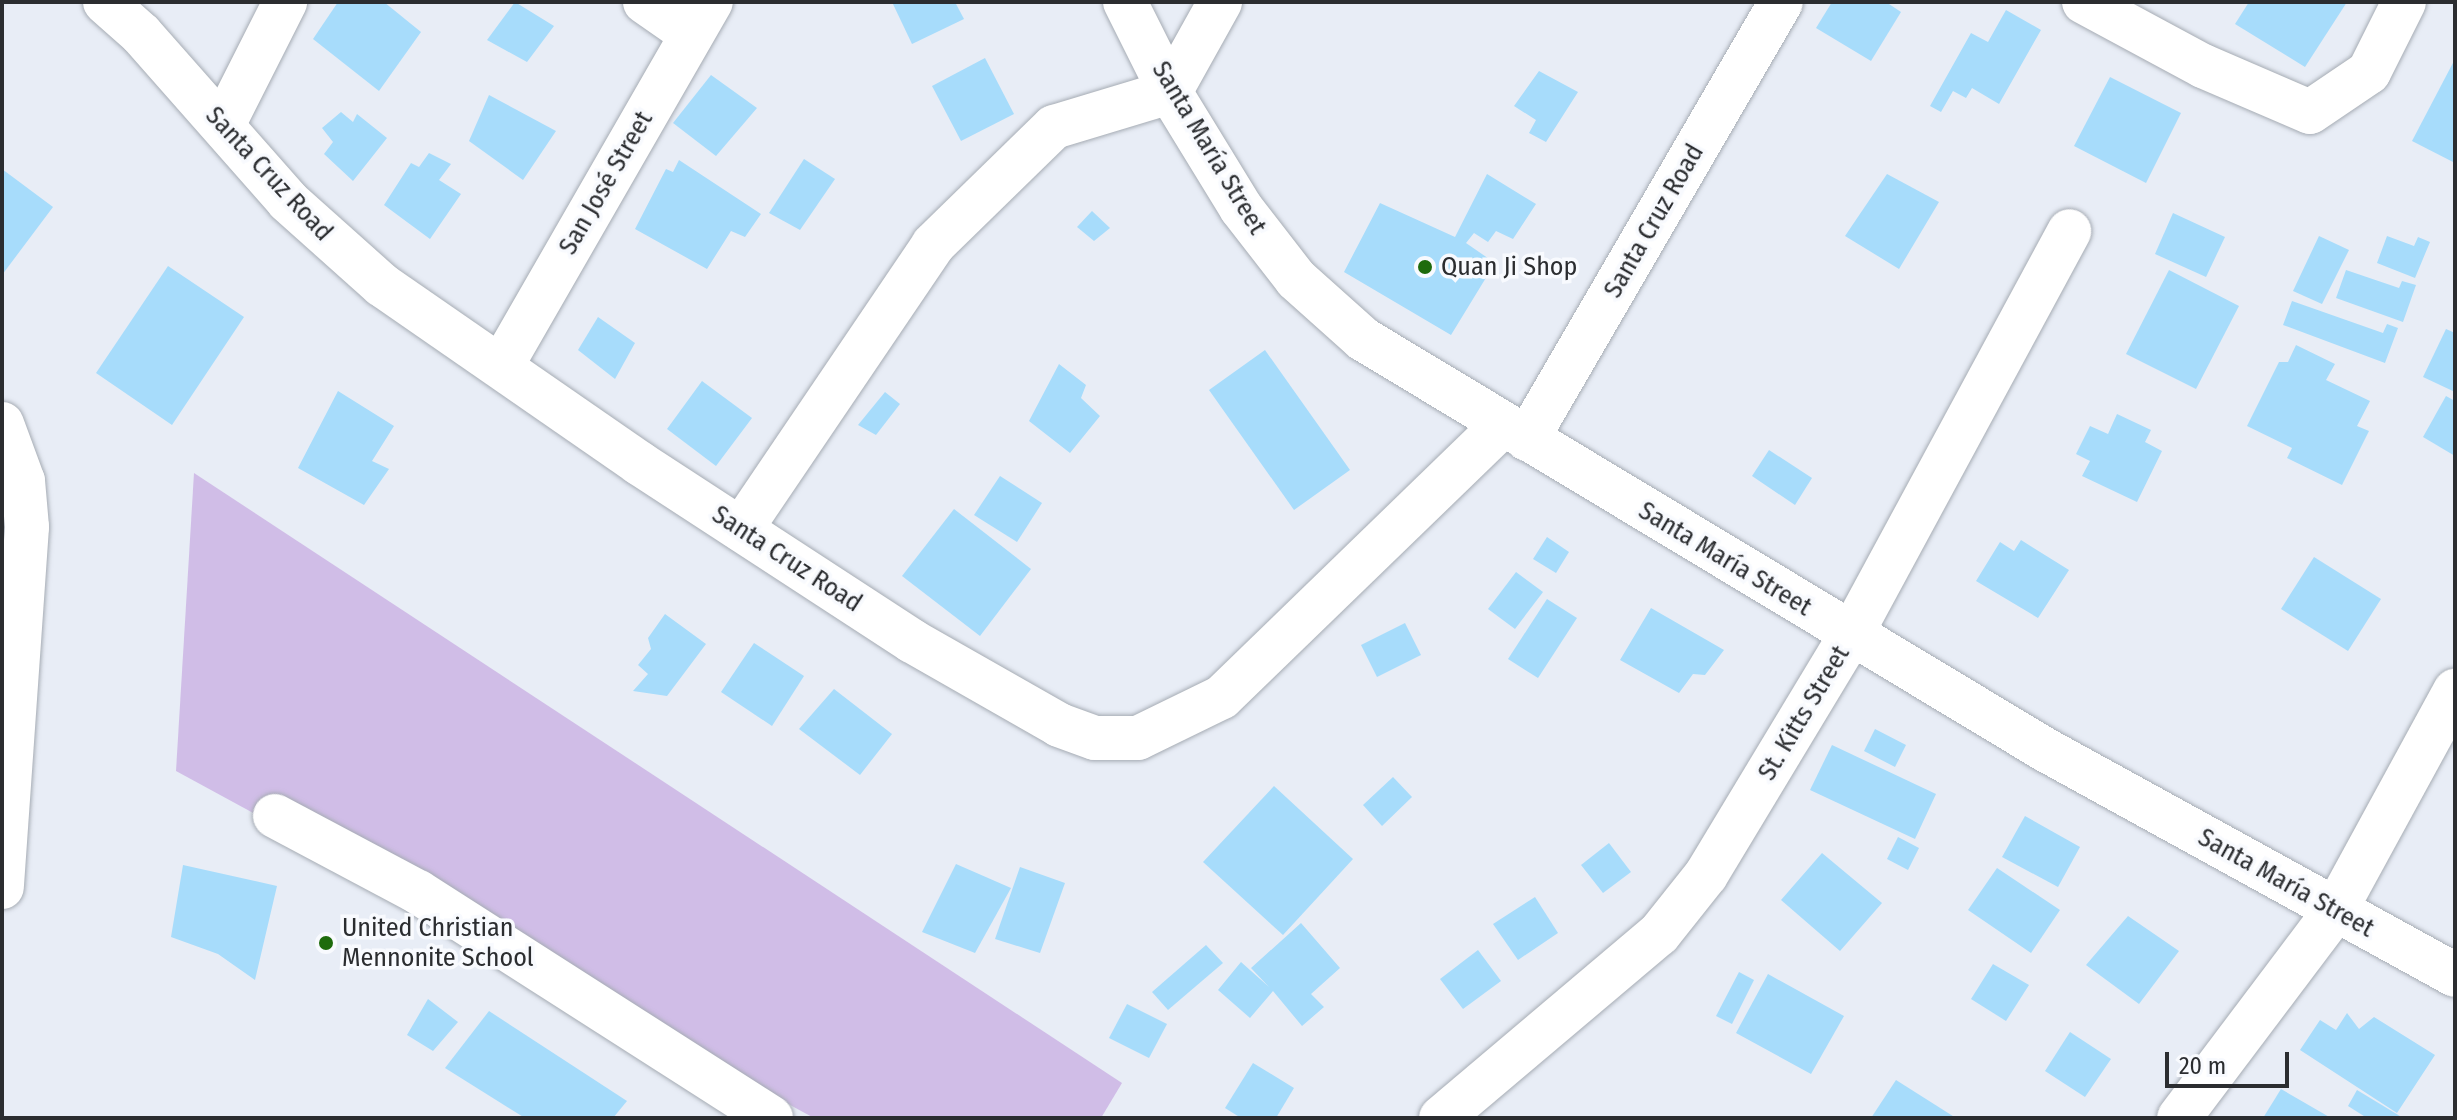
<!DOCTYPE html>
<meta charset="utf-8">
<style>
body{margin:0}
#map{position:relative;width:2457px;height:1120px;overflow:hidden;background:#e8edf6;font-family:"Fira Sans Condensed",sans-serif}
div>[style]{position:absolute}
.green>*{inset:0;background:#d0bde7}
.building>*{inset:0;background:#a7dcfb}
.roads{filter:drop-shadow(0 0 2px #a6acb4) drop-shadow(0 0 2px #a6acb4)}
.minor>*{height:44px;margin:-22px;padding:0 22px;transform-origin:22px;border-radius:22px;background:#fff}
.tertiary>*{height:44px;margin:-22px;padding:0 22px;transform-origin:22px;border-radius:22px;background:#fff}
.dots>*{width:22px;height:22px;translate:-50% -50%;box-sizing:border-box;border:4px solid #f8fafe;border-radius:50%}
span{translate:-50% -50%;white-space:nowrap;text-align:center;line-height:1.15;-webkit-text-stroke:7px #f8fafe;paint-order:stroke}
.street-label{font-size:26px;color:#2b2d30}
.poi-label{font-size:26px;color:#2b2d30}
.left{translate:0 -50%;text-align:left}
.frame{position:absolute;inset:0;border:4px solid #2b2d30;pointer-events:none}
.scale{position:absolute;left:2165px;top:1052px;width:124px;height:36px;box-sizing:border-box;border:4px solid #2b2d30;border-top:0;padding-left:10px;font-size:24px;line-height:28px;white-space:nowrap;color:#2b2d30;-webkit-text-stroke:6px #f8fafe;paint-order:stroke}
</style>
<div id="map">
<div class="green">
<i style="clip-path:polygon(194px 473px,1122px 1083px,1101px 1118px,814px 1118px,176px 771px)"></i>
</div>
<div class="building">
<i style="clip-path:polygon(338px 2px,384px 2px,421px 32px,379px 91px,313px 39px)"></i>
<i style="clip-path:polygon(515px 2px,554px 26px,527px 62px,487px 40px)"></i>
<i style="clip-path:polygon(892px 2px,955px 2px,964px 19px,912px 44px)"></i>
<i style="clip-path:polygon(1832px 2px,1886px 2px,1901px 12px,1871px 61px,1816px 28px)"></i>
<i style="clip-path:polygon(2249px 2px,2347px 2px,2305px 67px,2235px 24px)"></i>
<i style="clip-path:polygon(2006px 10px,2041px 30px,1999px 104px,1972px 88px,1966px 98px,1953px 91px,1941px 112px,1930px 106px,1971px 33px,1988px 42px)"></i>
<i style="clip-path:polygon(985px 58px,1014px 114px,961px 141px,932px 86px)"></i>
<i style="clip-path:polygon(2455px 59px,2455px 163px,2412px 141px)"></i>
<i style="clip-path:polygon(1539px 71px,1578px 92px,1546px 142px,1529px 133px,1536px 120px,1514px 106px)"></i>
<i style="clip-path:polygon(711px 75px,757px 108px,716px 156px,673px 123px)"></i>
<i style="clip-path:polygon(2110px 77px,2181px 113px,2146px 183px,2074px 146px)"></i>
<i style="clip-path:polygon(489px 95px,556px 131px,523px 180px,469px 141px)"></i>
<i style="clip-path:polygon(341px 112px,353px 122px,357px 114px,387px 138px,353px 181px,324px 154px,333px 142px,322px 128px)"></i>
<i style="clip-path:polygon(429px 153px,451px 164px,439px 180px,461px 194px,430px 239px,384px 205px,411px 163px,419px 167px)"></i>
<i style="clip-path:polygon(804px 159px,835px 179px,800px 230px,769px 213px)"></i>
<i style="clip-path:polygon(679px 160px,761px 214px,745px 237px,731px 231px,707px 269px,635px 229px,666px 169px,673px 172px)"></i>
<i style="clip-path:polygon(2px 169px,53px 207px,2px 275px)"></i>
<i style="clip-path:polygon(1487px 174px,1536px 204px,1513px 239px,1496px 231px,1488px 242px,1474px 233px,1466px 243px,1495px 263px,1451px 335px,1344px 272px,1380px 203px,1455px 237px)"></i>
<i style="clip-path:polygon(1887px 174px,1939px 202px,1899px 269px,1845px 236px)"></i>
<i style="clip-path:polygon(1092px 211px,1110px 228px,1094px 241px,1077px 227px)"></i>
<i style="clip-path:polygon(2173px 213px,2225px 237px,2206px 277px,2155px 254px)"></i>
<i style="clip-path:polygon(2319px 236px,2349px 250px,2322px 304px,2293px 291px)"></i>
<i style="clip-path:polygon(2387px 236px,2414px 246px,2418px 237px,2430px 242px,2415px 278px,2377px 263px)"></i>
<i style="clip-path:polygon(168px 266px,244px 317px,172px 425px,96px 373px)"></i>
<i style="clip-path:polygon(2169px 270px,2239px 306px,2196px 389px,2126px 354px)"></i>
<i style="clip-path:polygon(2346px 270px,2399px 288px,2402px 281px,2416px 285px,2403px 322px,2336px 298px)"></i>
<i style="clip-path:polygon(2292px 301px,2383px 333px,2387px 324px,2398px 328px,2385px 363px,2283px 325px)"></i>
<i style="clip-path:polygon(598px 317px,635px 343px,615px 379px,578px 350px)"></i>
<i style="clip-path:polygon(2446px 329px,2455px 333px,2455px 392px,2423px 377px)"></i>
<i style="clip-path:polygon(2296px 345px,2335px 364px,2326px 380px,2370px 401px,2357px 426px,2369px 431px,2342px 485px,2287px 458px,2292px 448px,2247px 426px,2279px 362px,2288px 362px)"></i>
<i style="clip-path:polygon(1265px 350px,1350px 470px,1294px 510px,1209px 390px)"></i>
<i style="clip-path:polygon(1059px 364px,1086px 385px,1081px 398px,1100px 416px,1070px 453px,1029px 421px)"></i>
<i style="clip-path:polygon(702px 381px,752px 418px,716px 466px,667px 429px)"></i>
<i style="clip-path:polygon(338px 391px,394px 426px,372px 461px,389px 469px,364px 505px,298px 468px)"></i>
<i style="clip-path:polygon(885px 392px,900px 404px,876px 435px,858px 425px)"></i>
<i style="clip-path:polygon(2446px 396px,2455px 401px,2455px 456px,2423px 437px)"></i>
<i style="clip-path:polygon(2117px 414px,2151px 430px,2145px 442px,2162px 451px,2137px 502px,2082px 476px,2090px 461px,2076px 454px,2090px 426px,2108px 434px)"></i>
<i style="clip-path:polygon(1769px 450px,1812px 478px,1795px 505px,1752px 476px)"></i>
<i style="clip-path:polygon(1000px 476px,1042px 503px,1017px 542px,974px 515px)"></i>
<i style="clip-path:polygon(954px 509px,1031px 569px,980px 636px,902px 576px)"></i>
<i style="clip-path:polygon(1547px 537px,1569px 552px,1556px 573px,1533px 559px)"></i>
<i style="clip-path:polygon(2021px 540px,2069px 570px,2038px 618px,1976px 581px,2000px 542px,2014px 551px)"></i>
<i style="clip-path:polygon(2314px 557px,2381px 599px,2348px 651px,2281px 609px)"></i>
<i style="clip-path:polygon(1516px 572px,1543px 592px,1515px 629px,1488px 609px)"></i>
<i style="clip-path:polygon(1547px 599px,1577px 618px,1538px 678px,1508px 659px)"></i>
<i style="clip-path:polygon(1651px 608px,1724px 650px,1705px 675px,1693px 674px,1679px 693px,1620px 660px)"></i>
<i style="clip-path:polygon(665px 614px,706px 644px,667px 696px,633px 691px,648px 674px,638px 665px,651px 649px,648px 638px)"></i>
<i style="clip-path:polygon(1405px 623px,1421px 655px,1377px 677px,1361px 645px)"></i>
<i style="clip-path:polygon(754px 643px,804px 676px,772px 726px,721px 692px)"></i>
<i style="clip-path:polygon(834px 689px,892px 734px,860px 775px,799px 729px)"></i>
<i style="clip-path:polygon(1875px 729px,1906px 745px,1895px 767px,1864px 751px)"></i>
<i style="clip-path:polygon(1832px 745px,1936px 794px,1915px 839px,1810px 790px)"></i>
<i style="clip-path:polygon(1393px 777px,1412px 797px,1382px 826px,1363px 805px)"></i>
<i style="clip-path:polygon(1274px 786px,1353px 859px,1283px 935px,1203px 862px)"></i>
<i style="clip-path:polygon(2025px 816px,2080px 847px,2058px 887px,2002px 857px)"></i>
<i style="clip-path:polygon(1898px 837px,1919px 848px,1908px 870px,1887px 859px)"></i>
<i style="clip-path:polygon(1609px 843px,1631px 872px,1603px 893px,1581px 865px)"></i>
<i style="clip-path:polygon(1822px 853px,1882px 903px,1840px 951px,1781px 900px)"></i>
<i style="clip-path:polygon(956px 864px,1011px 888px,975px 953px,922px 932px)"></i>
<i style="clip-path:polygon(183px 865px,277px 886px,255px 980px,218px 954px,171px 937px)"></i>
<i style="clip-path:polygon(1020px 867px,1065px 883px,1040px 953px,995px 939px)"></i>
<i style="clip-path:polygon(1997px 868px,2060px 910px,2031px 953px,1968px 910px)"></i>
<i style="clip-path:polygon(1535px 897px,1558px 933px,1518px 960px,1493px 924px)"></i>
<i style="clip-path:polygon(2128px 916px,2179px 951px,2139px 1004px,2086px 965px)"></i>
<i style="clip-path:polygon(1301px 923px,1340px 968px,1311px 994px,1324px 1007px,1302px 1026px,1273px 991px,1250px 1018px,1218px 990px,1241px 962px,1269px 987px,1251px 968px)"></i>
<i style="clip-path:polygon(1206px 945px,1223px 963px,1168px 1010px,1152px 992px)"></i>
<i style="clip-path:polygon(1478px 950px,1501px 981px,1463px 1009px,1440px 979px)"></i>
<i style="clip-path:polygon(1993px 964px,2029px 985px,2006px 1021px,1971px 999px)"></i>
<i style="clip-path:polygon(1739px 972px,1754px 980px,1732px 1024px,1716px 1016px)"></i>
<i style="clip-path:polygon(1768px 974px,1844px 1016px,1811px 1074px,1736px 1033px)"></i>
<i style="clip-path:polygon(428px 999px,458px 1022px,433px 1051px,407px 1035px)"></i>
<i style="clip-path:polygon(1127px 1004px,1167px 1024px,1149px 1058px,1109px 1038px)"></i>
<i style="clip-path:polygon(489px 1011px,627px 1101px,613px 1118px,525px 1118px,445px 1068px)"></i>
<i style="clip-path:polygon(2347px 1013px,2359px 1029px,2374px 1017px,2435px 1055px,2397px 1113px,2300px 1050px,2320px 1020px,2336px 1030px)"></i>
<i style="clip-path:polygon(2070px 1032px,2111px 1059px,2085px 1097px,2045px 1071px)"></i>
<i style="clip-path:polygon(1253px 1063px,1294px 1088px,1276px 1118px,1241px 1118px,1225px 1108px)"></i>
<i style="clip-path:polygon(1896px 1080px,1956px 1118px,1871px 1118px)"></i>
<i style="clip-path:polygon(2281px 1089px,2331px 1118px,2263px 1118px)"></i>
<i style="clip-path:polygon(2357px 1090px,2395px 1113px,2403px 1118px,2367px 1118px,2348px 1106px)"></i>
</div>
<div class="roads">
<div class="minor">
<i style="left:105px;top:2px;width:48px;rotate:41.6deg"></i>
<i style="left:141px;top:34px;width:222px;rotate:48.6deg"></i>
<i style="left:288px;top:201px;width:126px;rotate:41.8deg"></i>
<i style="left:382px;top:285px;width:313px;rotate:34.7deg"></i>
<i style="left:639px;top:463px;width:326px;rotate:33.1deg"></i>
<i style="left:912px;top:641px;width:169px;rotate:29.7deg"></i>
<i style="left:1059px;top:725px;width:38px;rotate:20deg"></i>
<i style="left:1095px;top:738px;width:43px"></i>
<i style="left:1138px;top:738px;width:93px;rotate:-26deg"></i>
<i style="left:1222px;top:697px;width:391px;rotate:-44.1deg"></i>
<i style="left:645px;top:2px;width:56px;rotate:34.8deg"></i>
<i style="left:2084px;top:2px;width:135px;rotate:28.3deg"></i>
<i style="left:2203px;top:66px;width:116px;rotate:23.3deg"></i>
<i style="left:2310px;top:112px;width:71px;rotate:-34.1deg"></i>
<i style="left:2369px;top:72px;width:78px;rotate:-63.4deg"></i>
<i style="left:223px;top:125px;width:138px;rotate:-63.2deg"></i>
<i style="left:502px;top:365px;width:419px;rotate:-60.1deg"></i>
<i style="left:2px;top:424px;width:61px;rotate:69.8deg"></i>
<i style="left:23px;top:481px;width:46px;rotate:85deg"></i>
<i style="left:27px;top:527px;width:361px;rotate:94deg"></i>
<i style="left:1527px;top:439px;width:505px;rotate:-59.83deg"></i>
<i style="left:741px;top:529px;width:343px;rotate:-55.9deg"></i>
<i style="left:933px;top:245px;width:169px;rotate:-44.3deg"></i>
<i style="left:1054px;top:127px;width:121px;rotate:-16.8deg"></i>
<i style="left:1170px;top:92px;width:103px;rotate:-60.9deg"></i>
<i style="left:275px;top:816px;width:162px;rotate:28deg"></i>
<i style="left:418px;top:892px;width:419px;rotate:32.6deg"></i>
<i style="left:1441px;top:1118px;width:285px;rotate:-40.2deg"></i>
<i style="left:1659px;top:934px;width:75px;rotate:-51.5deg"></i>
<i style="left:1706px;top:875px;width:280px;rotate:-58.9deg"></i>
<i style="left:1851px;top:635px;width:459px;rotate:-61.6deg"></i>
<i style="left:2179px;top:1118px;width:259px;rotate:-53deg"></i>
<i style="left:2335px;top:911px;width:251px;rotate:-61.4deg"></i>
</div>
<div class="tertiary">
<i style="left:1125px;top:2px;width:101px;rotate:63.4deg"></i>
<i style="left:1170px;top:92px;width:136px;rotate:58.5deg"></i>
<i style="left:1241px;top:208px;width:90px;rotate:52.2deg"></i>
<i style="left:1296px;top:279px;width:90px;rotate:41.8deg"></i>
<i style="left:1363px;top:339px;width:795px;rotate:31.05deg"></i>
<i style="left:2044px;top:749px;width:469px;rotate:28.8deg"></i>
</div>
</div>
<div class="dots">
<i style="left:1425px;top:267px;background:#1e6b0c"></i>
<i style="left:326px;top:943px;background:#1e6b0c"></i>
</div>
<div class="street-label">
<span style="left:1209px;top:148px;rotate:59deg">Santa María Street</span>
<span style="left:269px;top:174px;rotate:47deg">Santa Cruz Road</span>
<span style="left:606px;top:183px;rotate:-60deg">San José Street</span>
<span style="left:1654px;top:221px;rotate:-60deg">Santa Cruz Road</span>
<span style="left:787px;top:559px;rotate:33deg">Santa Cruz Road</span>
<span style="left:1725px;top:559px;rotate:31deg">Santa María Street</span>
<span style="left:1804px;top:713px;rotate:-59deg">St. Kitts Street</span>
<span style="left:2286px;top:883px;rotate:29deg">Santa María Street</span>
</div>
<div class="poi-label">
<span class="left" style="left:1441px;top:267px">Quan Ji Shop</span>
<span class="left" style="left:342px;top:943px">United Christian<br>Mennonite School</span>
</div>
<div class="frame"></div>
<div class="scale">20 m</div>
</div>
